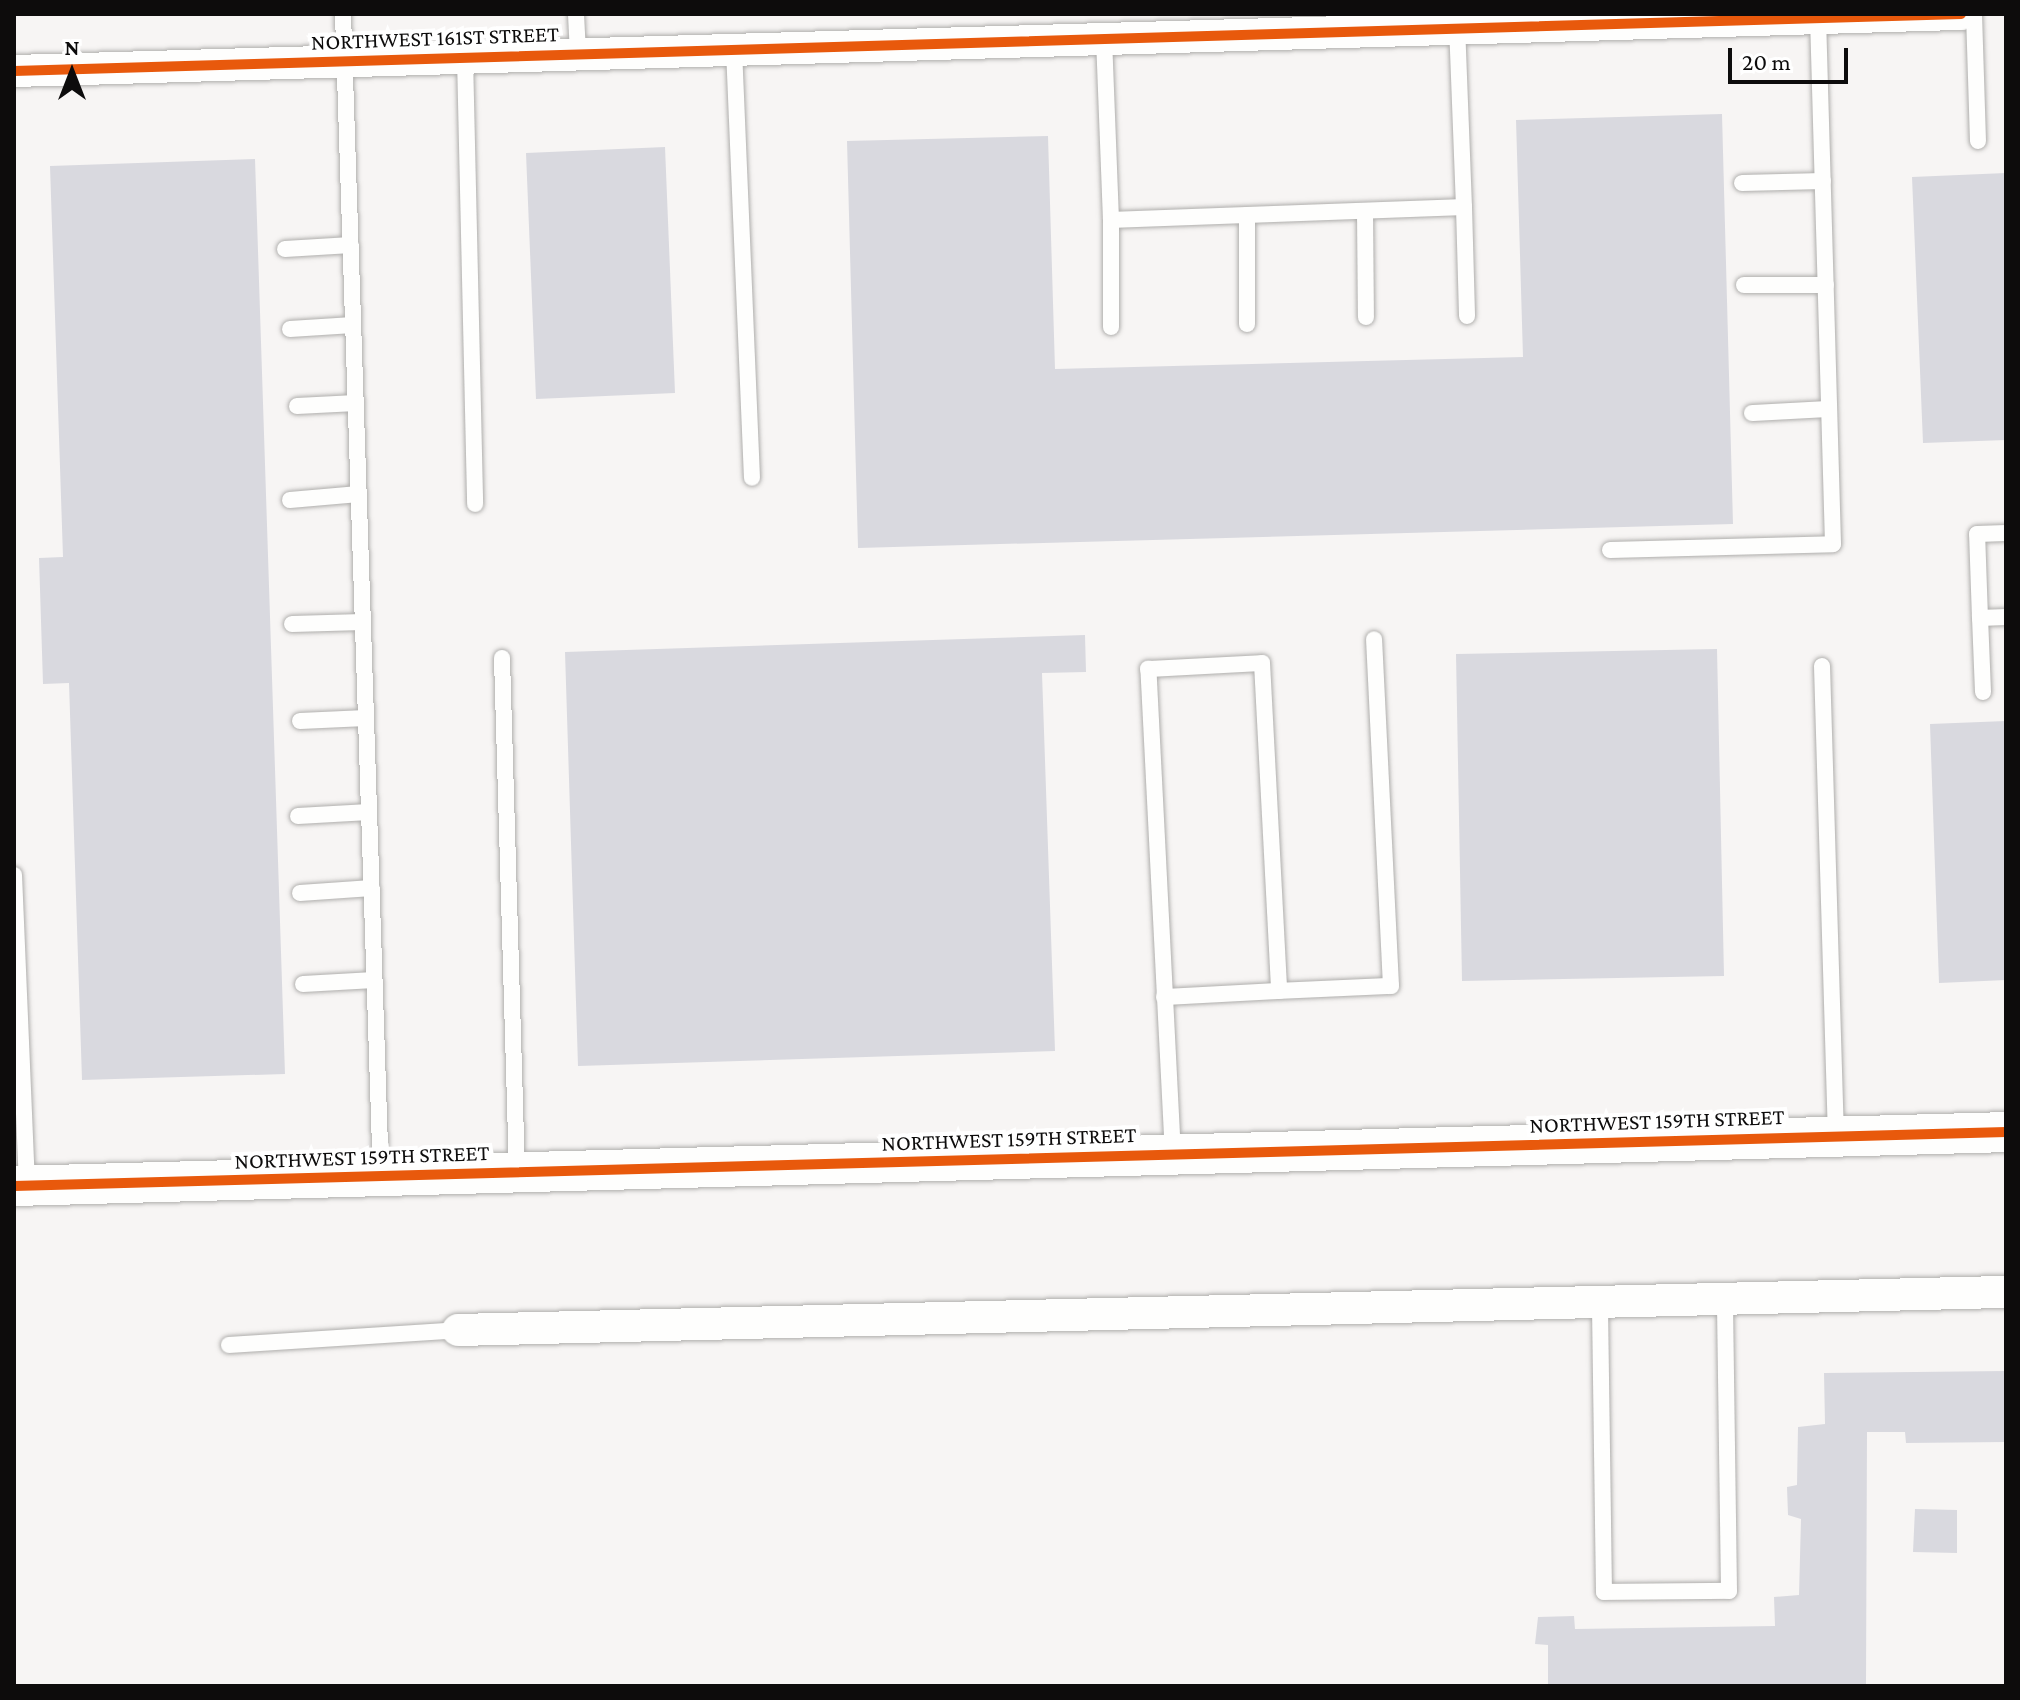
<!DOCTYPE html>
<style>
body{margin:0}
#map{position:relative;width:2020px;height:1700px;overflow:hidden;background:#f7f5f4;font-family:"Crimson Pro",serif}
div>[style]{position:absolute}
.building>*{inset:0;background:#d9d9df}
.roads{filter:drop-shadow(0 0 2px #afaeac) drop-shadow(0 0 2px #afaeac)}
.service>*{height:16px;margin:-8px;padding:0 8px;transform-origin:8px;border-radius:8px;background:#fefefd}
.minor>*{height:32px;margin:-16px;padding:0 16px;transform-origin:16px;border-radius:16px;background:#fefefd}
.tertiary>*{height:40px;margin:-20px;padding:0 20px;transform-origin:20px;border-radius:20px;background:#fefefd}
.cycleway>*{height:10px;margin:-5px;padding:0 5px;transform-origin:5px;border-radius:5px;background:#e8590c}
span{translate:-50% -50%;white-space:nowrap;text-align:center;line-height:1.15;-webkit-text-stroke:8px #fff;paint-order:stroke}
.street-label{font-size:22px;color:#0d0c0c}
.frame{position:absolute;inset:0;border:16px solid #0d0c0c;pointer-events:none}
.north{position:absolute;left:32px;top:32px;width:80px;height:80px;-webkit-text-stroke:6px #fff;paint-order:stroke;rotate:0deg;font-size:22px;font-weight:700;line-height:32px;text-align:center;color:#0d0c0c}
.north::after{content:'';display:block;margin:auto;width:28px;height:36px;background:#0d0c0c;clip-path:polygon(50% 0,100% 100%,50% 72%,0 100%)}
.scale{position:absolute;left:1728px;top:48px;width:120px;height:36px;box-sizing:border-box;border:4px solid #0d0c0c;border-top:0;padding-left:10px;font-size:24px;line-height:28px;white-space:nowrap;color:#0d0c0c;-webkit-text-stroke:6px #fff;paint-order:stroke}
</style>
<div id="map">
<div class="building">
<i style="clip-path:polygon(1722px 114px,1733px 524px,858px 548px,847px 141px,1048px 136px,1055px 369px,1523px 357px,1516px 120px)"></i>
<i style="clip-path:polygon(665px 147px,675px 393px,536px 399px,526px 153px)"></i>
<i style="clip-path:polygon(255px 159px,285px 1074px,82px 1080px,69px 683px,43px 684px,39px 558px,63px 557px,50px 166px)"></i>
<i style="clip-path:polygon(2006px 173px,2006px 440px,1923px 443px,1912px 177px)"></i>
<i style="clip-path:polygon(1085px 635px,1086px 672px,1042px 673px,1055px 1051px,578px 1066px,565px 652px)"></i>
<i style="clip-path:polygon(1717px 649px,1724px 976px,1462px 981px,1456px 654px)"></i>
<i style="clip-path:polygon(2006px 721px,2006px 980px,1939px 983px,1930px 724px)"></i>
<i style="clip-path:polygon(2006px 1371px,2006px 1442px,1906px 1443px,1905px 1432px,1867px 1432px,1866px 1686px,1548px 1686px,1548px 1645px,1535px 1644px,1538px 1617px,1574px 1616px,1575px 1629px,1775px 1626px,1774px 1597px,1799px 1595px,1801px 1519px,1788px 1515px,1787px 1487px,1797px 1485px,1798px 1427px,1825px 1424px,1824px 1373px)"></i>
<i style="clip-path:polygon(1915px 1509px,1957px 1510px,1957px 1553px,1913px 1552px)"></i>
</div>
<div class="roads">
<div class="service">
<i style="left:343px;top:14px;width:1163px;rotate:88.13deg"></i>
<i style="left:576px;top:14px;width:40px;rotate:87.1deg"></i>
<i style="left:1974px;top:14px;width:127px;rotate:88.2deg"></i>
<i style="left:1104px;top:38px;width:182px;rotate:87.8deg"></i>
<i style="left:1111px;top:220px;width:353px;rotate:-2.1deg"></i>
<i style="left:1464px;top:207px;width:179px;rotate:-92.2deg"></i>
<i style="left:734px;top:49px;width:429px;rotate:87.6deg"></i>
<i style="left:465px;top:57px;width:447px;rotate:88.7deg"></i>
<i style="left:1742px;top:183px;width:81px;rotate:-1.4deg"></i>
<i style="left:1464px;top:207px;width:109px;rotate:88.4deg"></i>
<i style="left:1365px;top:211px;width:106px;rotate:89.5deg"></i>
<i style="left:1247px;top:215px;width:109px;rotate:90deg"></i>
<i style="left:1111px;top:220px;width:107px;rotate:90deg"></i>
<i style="left:285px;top:249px;width:66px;rotate:-3.5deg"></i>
<i style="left:1744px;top:285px;width:82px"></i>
<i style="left:290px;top:329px;width:63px;rotate:-3.6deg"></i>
<i style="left:297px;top:406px;width:59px;rotate:-2.9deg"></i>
<i style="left:1752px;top:413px;width:77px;rotate:-3deg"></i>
<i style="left:290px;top:500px;width:69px;rotate:-5deg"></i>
<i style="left:1610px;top:550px;width:223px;rotate:-1.5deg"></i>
<i style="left:1833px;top:544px;width:526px;rotate:-91.63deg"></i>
<i style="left:1980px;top:618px;width:84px;rotate:-92deg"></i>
<i style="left:1977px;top:534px;width:29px;rotate:-2deg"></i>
<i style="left:292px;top:624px;width:71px;rotate:-1.6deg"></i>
<i style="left:502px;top:658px;width:513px;rotate:88.33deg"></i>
<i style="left:1822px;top:666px;width:471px;rotate:88.3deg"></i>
<i style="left:1983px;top:692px;width:74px;rotate:-92.3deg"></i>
<i style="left:1980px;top:618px;width:26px;rotate:-2deg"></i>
<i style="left:300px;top:721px;width:66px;rotate:-2.6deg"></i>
<i style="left:298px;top:816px;width:71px;rotate:-3.2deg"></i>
<i style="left:14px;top:875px;width:309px;rotate:87.6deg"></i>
<i style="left:300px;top:893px;width:72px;rotate:-4deg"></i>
<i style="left:303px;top:984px;width:71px;rotate:-3.2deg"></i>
<i style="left:1164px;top:997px;width:115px;rotate:-3deg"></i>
<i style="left:1173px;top:1155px;width:487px;rotate:-92.9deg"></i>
<i style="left:1148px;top:669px;width:114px;rotate:-3deg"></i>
<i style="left:1262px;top:663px;width:328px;rotate:87deg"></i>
<i style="left:1279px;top:991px;width:112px;rotate:-2.6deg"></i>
<i style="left:1391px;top:986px;width:347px;rotate:-92.8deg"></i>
<i style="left:1600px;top:1307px;width:285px;rotate:89.2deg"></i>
<i style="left:1604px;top:1592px;width:125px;rotate:-0.5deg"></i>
<i style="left:1729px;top:1591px;width:289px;rotate:-90.8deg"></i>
<i style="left:229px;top:1345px;width:229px;rotate:-3.7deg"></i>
</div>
<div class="minor">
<i style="left:14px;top:71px;width:1948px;rotate:-1.68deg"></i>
<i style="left:458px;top:1330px;width:1548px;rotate:-1.41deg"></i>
</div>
<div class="tertiary">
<i style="left:14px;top:1186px;width:1993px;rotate:-1.55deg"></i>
</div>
</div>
<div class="cycleway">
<i style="left:14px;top:71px;width:1948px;rotate:-1.68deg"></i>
<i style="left:14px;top:1186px;width:1993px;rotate:-1.55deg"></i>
</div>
<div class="street-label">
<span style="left:435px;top:38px;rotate:-2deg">NORTHWEST 161ST STREET</span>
<span style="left:1657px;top:1121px;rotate:-2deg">NORTHWEST 159TH STREET</span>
<span style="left:1009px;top:1139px;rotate:-2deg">NORTHWEST 159TH STREET</span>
<span style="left:362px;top:1157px;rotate:-2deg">NORTHWEST 159TH STREET</span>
</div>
<div class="frame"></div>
<div class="north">N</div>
<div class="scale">20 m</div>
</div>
